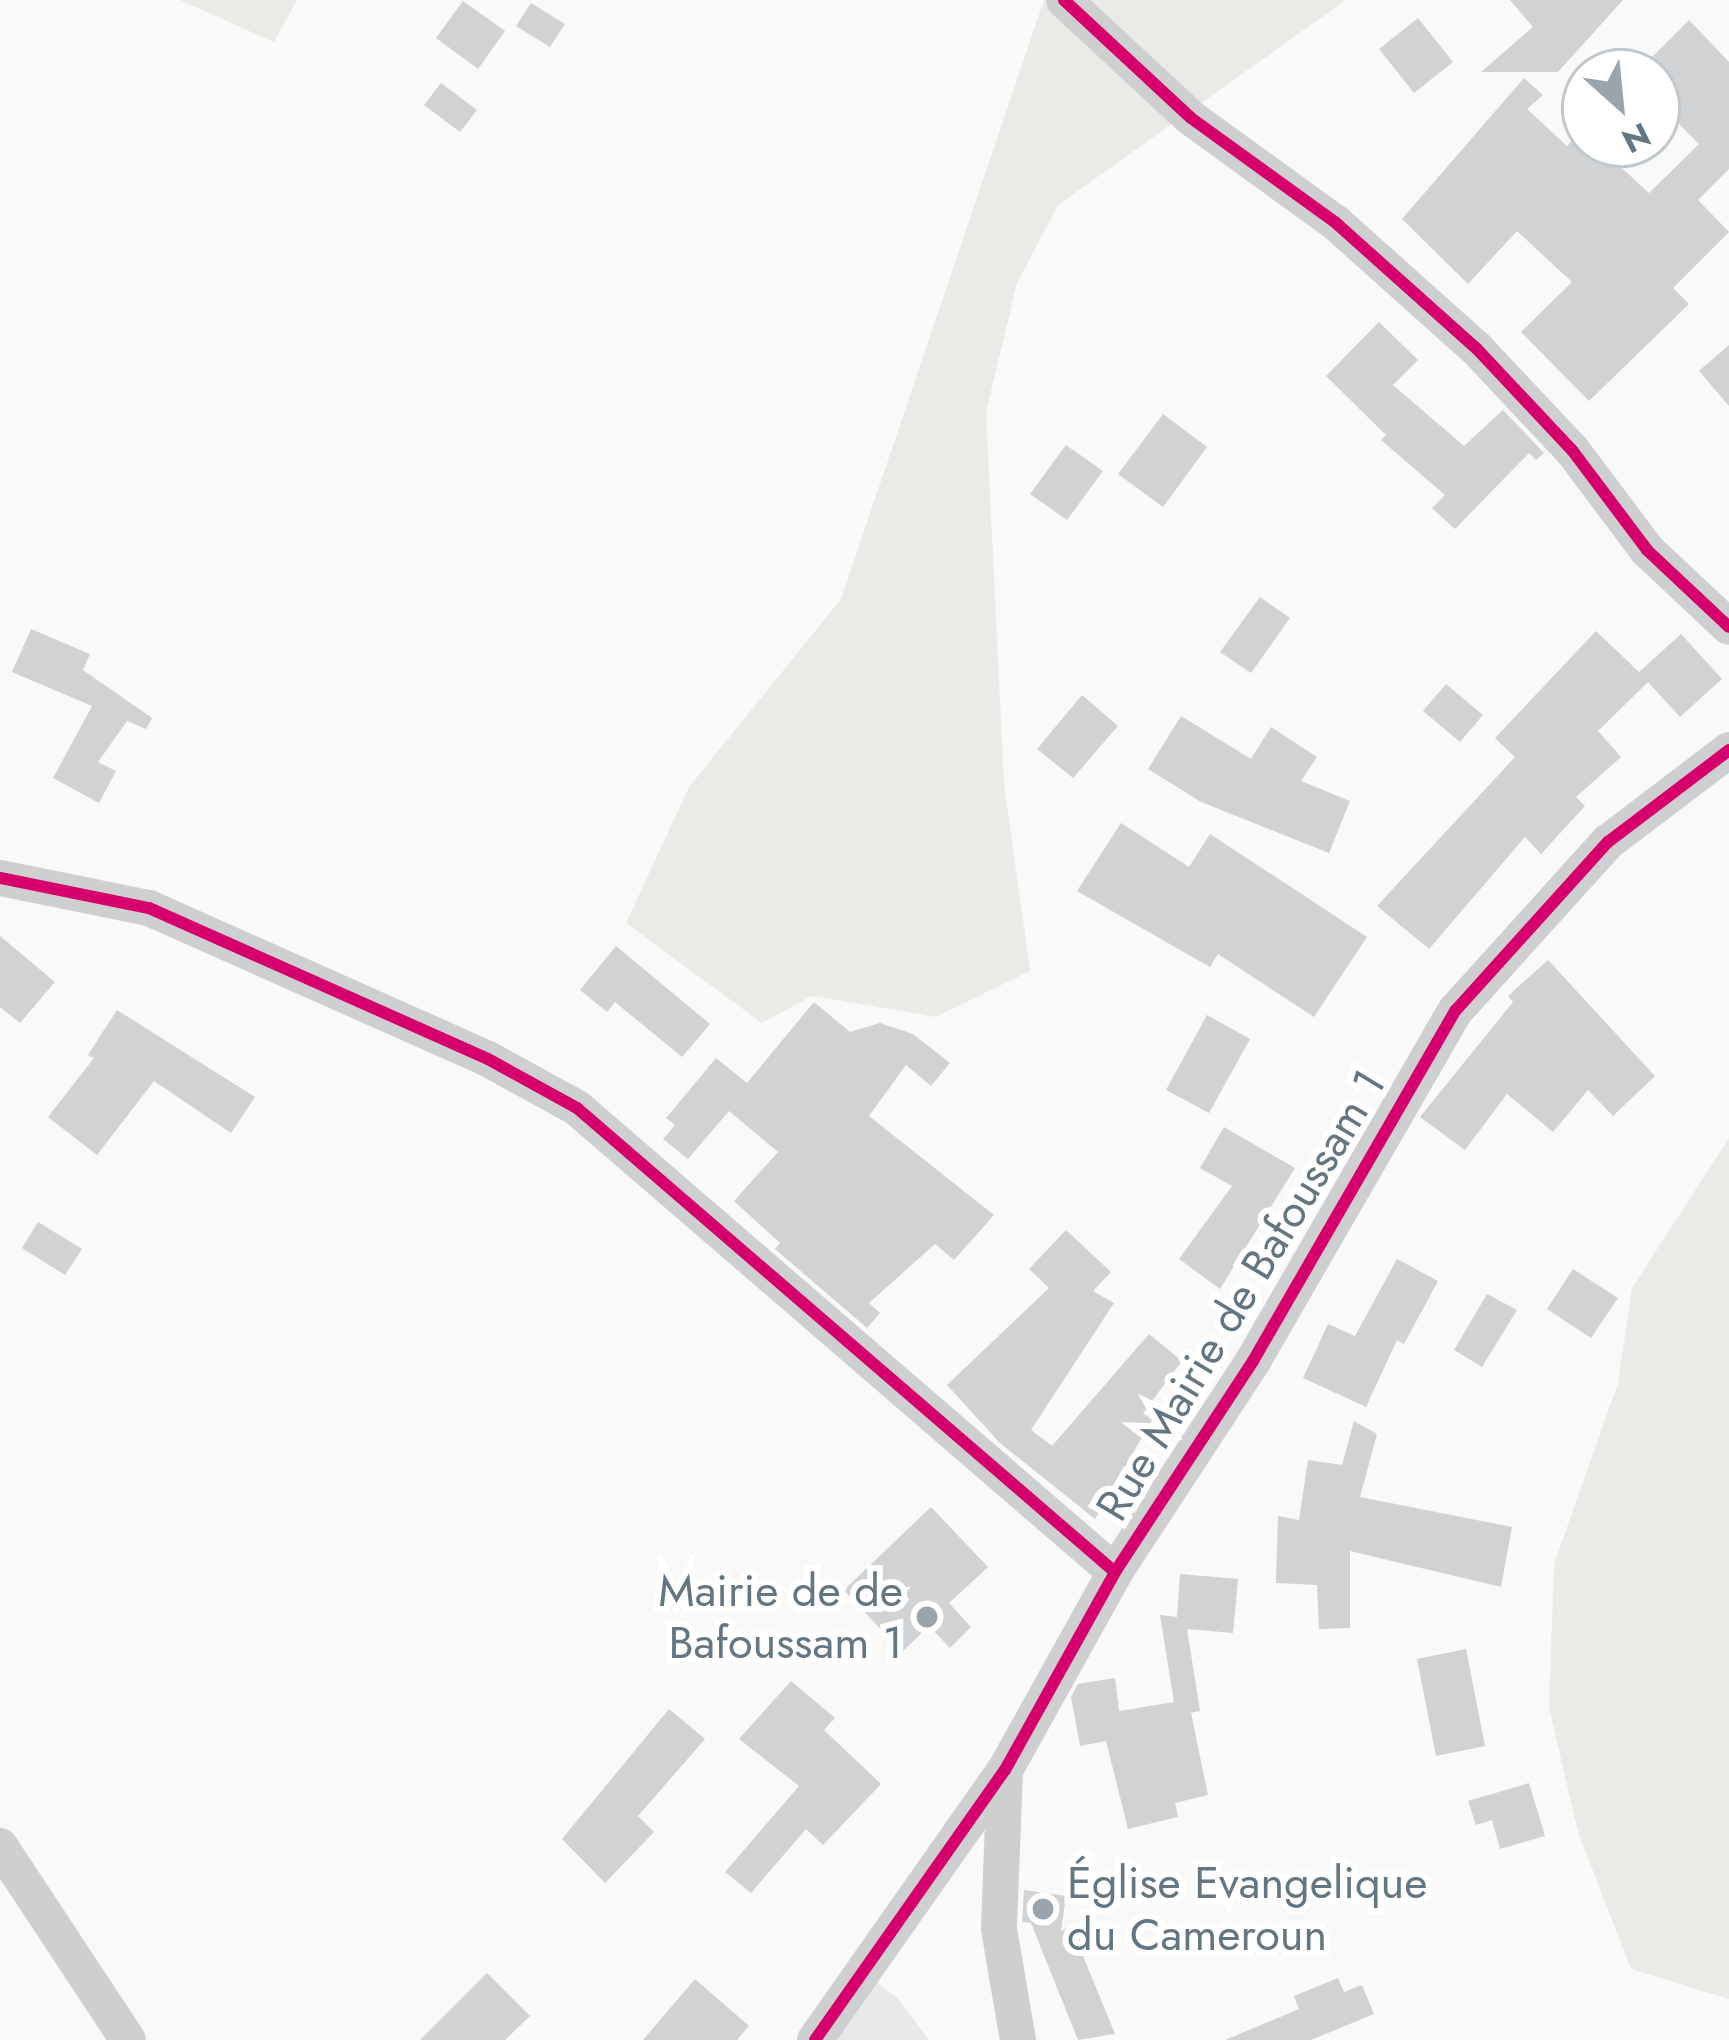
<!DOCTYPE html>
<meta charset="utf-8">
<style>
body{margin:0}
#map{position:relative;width:1729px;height:2040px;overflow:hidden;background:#f9f9f9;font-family:Jost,sans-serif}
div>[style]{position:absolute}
.built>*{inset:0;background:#e8e9e9}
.green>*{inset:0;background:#e8ebe6}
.building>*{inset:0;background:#d0d2d3}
.minor>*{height:36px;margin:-18px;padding:0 18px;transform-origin:18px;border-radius:18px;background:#cecfd0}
.cycleway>*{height:12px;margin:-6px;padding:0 6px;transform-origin:6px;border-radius:6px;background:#d6006c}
.dots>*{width:33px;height:33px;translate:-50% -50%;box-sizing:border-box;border:6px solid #fff;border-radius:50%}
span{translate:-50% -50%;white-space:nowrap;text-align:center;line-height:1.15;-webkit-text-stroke:12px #fff;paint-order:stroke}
.street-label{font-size:45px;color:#657683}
.poi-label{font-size:45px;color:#657683}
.right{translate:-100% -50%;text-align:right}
.left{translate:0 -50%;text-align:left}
.north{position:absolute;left:1561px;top:48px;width:120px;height:120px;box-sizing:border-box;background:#fff;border:3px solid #c1c8cd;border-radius:50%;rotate:153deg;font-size:33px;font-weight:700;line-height:48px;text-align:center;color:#657683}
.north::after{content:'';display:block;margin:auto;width:42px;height:54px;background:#99a4ac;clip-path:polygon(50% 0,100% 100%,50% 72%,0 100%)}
</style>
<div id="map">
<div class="built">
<i style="clip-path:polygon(864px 1972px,898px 1999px,929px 2040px,818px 2040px)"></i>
</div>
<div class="green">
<i style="clip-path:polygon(180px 0,297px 0,274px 42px)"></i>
<i style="clip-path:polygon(1044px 0,1346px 0,1058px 205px,1017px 283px,986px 412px,1004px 784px,1030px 971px,936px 1017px,812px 996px,762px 1023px,626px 923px,689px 787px,841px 599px)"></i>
<i style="clip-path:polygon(1729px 1138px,1729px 1999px,1631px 1969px,1578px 1832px,1549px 1707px,1554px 1564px,1618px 1383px,1632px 1288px)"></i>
</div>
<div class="building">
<i style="clip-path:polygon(1510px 0,1623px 0,1558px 72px,1481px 72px,1533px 27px)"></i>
<i style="clip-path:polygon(463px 1px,505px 31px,478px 69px,436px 38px)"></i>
<i style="clip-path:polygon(531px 3px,565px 24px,550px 47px,516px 26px)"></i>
<i style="clip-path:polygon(1418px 18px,1453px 62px,1414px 93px,1379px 49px)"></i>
<i style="clip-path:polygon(1689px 20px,1729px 62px,1729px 169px,1698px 200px,1729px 232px,1673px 288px,1689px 304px,1589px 401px,1521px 332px,1572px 282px,1517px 231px,1468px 284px,1402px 219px,1524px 78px,1543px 95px,1527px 109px,1567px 146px,1581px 130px,1585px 144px,1596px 144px,1649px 193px,1699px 144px,1657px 102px,1657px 72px,1637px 72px)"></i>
<i style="clip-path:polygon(441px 83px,477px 110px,460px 132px,424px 105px)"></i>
<i style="clip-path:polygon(1379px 322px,1418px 360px,1393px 385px,1464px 446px,1503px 410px,1544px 453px,1536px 460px,1529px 453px,1455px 529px,1432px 508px,1445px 495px,1381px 440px,1386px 435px,1326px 376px)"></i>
<i style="clip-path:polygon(1729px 345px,1729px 406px,1699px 371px)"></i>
<i style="clip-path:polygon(1163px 414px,1207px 447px,1163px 507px,1118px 474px)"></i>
<i style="clip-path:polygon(1066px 445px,1103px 471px,1067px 520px,1030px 494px)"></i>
<i style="clip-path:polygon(1260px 597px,1290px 618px,1251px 673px,1220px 652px)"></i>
<i style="clip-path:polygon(31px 629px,90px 654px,83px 670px,152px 718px,146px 729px,127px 721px,98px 762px,116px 771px,99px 803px,53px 778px,92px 706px,12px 672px)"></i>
<i style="clip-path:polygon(1596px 631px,1639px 672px,1681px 634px,1722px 679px,1680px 717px,1648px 682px,1598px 731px,1621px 757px,1576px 797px,1585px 806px,1541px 854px,1525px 837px,1429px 949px,1377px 906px,1515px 757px,1495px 738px)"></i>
<i style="clip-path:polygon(1446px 684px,1483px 715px,1460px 742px,1423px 711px)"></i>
<i style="clip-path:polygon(1082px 695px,1118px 726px,1073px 778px,1037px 749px)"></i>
<i style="clip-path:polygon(1181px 716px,1251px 759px,1271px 727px,1317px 757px,1301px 781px,1350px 801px,1329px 853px,1201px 802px,1148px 769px)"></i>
<i style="clip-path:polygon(1121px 823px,1189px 867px,1210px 834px,1367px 937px,1314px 1017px,1218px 954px,1210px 967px,1077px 891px)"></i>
<i style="clip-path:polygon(0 936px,55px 982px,20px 1023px,0 1007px)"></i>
<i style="clip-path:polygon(616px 946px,710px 1024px,682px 1057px,615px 1002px,607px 1012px,580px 990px)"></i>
<i style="clip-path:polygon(1548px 960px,1655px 1076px,1613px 1116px,1588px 1090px,1553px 1132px,1507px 1094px,1465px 1150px,1420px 1117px,1513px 1002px,1508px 996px)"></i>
<i style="clip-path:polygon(814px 1002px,850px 1032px,880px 1023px,913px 1034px,950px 1063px,931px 1086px,906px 1065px,869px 1116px,994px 1215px,954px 1260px,935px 1244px,869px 1303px,880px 1313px,867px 1328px,775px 1249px,780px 1243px,734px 1201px,778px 1152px,729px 1111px,688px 1159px,663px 1139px,675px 1125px,666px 1118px,716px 1058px,747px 1083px)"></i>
<i style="clip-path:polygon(117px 1010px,255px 1097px,231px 1133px,154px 1081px,97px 1155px,48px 1117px,94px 1058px,88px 1055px)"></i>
<i style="clip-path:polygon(1207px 1015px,1250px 1039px,1209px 1113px,1166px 1090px)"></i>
<i style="clip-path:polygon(1224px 1127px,1295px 1168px,1220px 1289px,1179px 1259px,1232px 1186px,1200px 1168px)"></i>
<i style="clip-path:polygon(38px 1222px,82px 1249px,65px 1275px,22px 1248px)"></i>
<i style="clip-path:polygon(1066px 1230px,1111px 1272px,1093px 1291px,1114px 1303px,1031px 1430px,1052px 1446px,1149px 1334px,1182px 1361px,1143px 1413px,1152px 1420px,1095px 1519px,1000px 1443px,947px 1385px,1049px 1288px,1029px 1269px)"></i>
<i style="clip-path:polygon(1397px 1259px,1438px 1281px,1404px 1344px,1397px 1340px,1366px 1407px,1303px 1378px,1328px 1324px,1355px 1336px)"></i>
<i style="clip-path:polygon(1573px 1269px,1618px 1298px,1591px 1338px,1547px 1309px)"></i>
<i style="clip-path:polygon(1487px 1294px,1517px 1310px,1482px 1367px,1454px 1350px)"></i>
<i style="clip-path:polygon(1354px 1421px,1377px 1434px,1360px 1497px,1512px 1527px,1501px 1587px,1350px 1551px,1350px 1628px,1319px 1629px,1317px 1585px,1276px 1583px,1278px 1516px,1299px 1520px,1308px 1460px,1342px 1465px)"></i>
<i style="clip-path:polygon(931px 1507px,988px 1567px,949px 1603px,971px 1627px,950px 1648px,929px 1626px,902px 1652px,844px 1590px)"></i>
<i style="clip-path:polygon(1180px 1574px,1238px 1579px,1233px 1633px,1187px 1629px,1200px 1711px,1191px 1713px,1208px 1795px,1175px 1803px,1178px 1817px,1128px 1829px,1106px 1741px,1080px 1746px,1071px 1697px,1078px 1684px,1115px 1678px,1119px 1711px,1174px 1702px,1160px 1615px,1177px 1617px)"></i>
<i style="clip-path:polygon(1466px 1649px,1485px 1746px,1436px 1756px,1417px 1659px)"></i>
<i style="clip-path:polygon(791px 1681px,835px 1718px,824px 1730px,881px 1784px,823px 1845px,806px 1829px,751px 1893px,725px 1872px,799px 1786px,739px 1739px)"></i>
<i style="clip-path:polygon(669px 1709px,705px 1739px,638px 1816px,654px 1832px,605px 1883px,562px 1839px)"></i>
<i style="clip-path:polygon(1529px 1783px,1545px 1836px,1500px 1849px,1492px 1820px,1476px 1825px,1468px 1801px)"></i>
<i style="clip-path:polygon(1024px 1890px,1066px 1896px,1061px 1931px,1093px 1917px,1104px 1941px,1081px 1951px,1115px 2034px,1078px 2040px,1031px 1923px,1022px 1922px)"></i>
<i style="clip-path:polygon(487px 1973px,530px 2016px,505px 2040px,420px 2040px)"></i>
<i style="clip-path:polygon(1338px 1978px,1344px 1992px,1362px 1985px,1374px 2014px,1311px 2040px,1225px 2040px,1299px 2009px,1294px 1996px)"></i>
<i style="clip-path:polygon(695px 1979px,749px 2026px,737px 2040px,643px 2040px)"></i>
</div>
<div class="minor">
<i style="left:1064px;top:0;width:173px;rotate:42.9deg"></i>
<i style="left:1191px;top:118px;width:179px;rotate:35.9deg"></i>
<i style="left:1336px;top:223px;width:189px;rotate:41.8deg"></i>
<i style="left:1477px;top:349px;width:139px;rotate:46.8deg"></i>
<i style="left:1572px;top:450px;width:125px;rotate:53.1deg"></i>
<i style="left:1647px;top:550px;width:112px;rotate:43.2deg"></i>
<i style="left:0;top:878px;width:152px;rotate:11.4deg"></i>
<i style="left:149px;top:908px;width:371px;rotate:24deg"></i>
<i style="left:488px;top:1059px;width:102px;rotate:28.8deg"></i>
<i style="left:577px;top:1108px;width:710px;rotate:40.78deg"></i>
<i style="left:1005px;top:1770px;width:159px;rotate:92.2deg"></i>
<i style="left:999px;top:1929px;width:113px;rotate:80.3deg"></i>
<i style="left:0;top:1846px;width:232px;rotate:56.6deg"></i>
<i style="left:815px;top:2040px;width:330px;rotate:-54.9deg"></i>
<i style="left:1005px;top:1770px;width:227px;rotate:-60.9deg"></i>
<i style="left:1115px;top:1572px;width:252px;rotate:-56.8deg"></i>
<i style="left:1253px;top:1361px;width:405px;rotate:-60deg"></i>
<i style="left:1456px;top:1010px;width:227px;rotate:-47.9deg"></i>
<i style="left:1608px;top:842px;width:152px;rotate:-37.2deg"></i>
</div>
<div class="cycleway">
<i style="left:1064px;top:0;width:173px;rotate:42.9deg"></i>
<i style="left:1191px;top:118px;width:179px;rotate:35.9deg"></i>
<i style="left:1336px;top:223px;width:189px;rotate:41.8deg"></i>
<i style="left:1477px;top:349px;width:139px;rotate:46.8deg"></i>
<i style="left:1572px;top:450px;width:125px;rotate:53.1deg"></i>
<i style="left:1647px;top:550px;width:112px;rotate:43.2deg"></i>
<i style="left:0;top:878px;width:152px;rotate:11.4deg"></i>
<i style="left:149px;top:908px;width:371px;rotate:24deg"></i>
<i style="left:488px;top:1059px;width:102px;rotate:28.8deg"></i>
<i style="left:577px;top:1108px;width:710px;rotate:40.78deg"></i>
<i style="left:815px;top:2040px;width:330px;rotate:-54.9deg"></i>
<i style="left:1005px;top:1770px;width:227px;rotate:-60.9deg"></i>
<i style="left:1115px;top:1572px;width:252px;rotate:-56.8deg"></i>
<i style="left:1253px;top:1361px;width:405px;rotate:-60deg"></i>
<i style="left:1456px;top:1010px;width:227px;rotate:-47.9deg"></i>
<i style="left:1608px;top:842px;width:152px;rotate:-37.2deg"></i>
</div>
<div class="dots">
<i style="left:927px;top:1617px;background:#99a4ac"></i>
<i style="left:1043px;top:1909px;background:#99a4ac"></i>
</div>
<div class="street-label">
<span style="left:1241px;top:1295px;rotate:-59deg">Rue Mairie de Bafoussam 1</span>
</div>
<div class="poi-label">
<span class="right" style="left:903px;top:1617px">Mairie de de<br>Bafoussam 1</span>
<span class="left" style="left:1067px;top:1909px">Église Evangelique<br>du Cameroun</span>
</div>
<div class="north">N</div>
</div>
